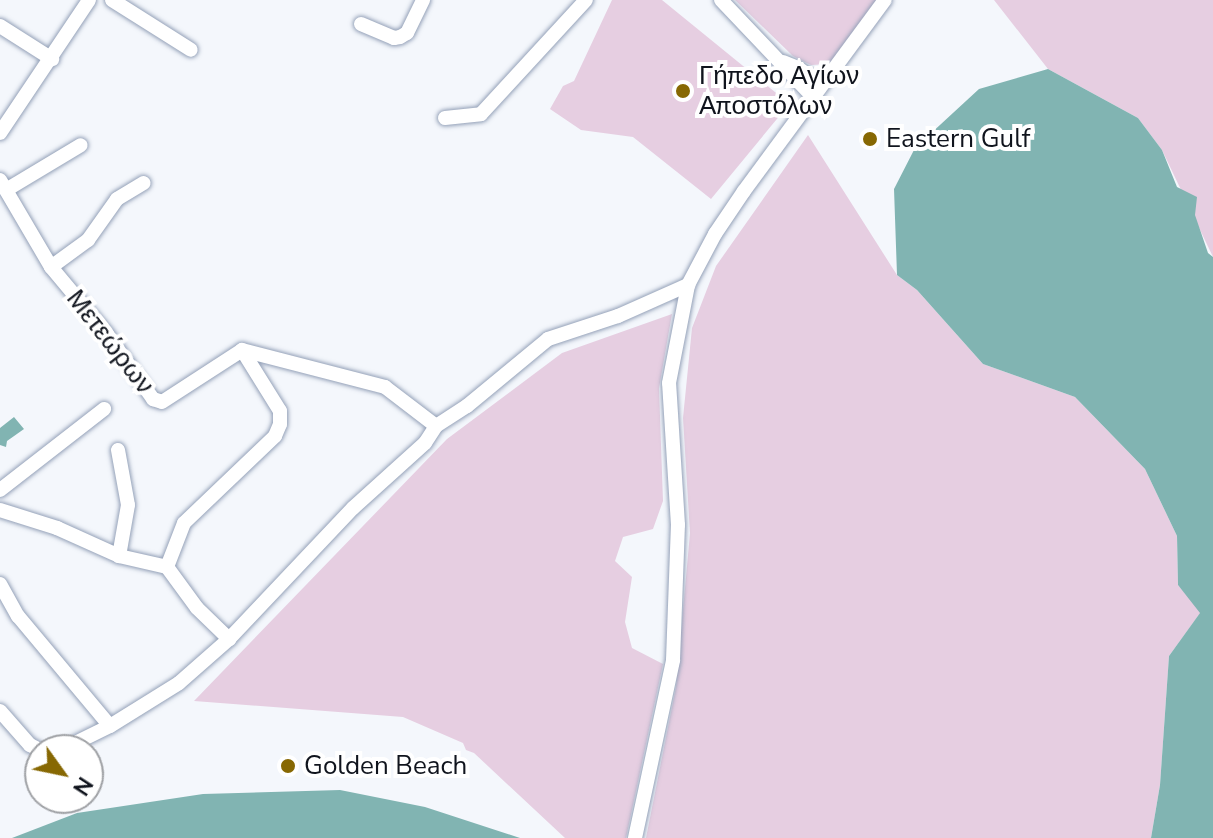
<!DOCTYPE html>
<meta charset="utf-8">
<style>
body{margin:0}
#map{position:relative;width:1213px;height:838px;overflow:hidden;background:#f4f7fc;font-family:"Nunito Sans",sans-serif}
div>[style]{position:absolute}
.green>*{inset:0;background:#e6cee1}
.water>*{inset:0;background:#81b4b2}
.roads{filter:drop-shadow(0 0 2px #94a1b8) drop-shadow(0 0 2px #94a1b8)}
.minor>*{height:14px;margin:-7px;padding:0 7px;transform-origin:7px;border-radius:7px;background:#fff}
.dots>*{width:22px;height:22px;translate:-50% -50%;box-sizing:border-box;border:4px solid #fff;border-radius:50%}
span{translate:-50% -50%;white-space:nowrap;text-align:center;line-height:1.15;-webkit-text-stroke:8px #fff;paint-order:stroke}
.poi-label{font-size:26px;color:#10141d}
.left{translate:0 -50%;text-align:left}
.street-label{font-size:26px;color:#10141d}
.north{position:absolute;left:24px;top:734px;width:80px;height:80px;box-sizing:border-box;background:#fff;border:2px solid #9fa1a5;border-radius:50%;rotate:123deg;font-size:22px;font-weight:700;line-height:32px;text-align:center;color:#10141d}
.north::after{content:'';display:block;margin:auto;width:28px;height:36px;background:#876803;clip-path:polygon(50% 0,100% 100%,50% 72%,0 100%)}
</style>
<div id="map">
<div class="green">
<i style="clip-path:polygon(612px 0,662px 0,786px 101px,786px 108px,711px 199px,633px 137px,581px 130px,550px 109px,563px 86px,574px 81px)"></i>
<i style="clip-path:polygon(735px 0,880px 0,831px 64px,811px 65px,793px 56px)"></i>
<i style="clip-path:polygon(994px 0,1213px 0,1213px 257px,1162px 150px,1138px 118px,1048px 69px)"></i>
<i style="clip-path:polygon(808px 135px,897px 275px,917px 290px,983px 364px,1075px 397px,1145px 469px,1177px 536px,1178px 585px,1201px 612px,1169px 656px,1160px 785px,1151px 838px,646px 838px,676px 687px,690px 533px,683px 418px,692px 328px,716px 266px)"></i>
<i style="clip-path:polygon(672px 314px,659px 388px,663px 501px,653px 529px,623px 537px,615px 561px,632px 577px,625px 622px,632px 648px,663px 664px,626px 838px,565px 838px,474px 753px,466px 750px,463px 743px,403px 717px,194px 701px,447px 439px,562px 353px)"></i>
</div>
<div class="water">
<i style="clip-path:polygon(1048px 69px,1138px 118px,1162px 150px,1177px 187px,1197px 197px,1195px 215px,1208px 253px,1213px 257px,1213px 838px,1151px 838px,1160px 785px,1169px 656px,1200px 613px,1178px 585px,1177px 536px,1145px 469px,1075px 397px,983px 364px,917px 290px,897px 275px,894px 189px,915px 148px,979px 89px)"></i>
<i style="clip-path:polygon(14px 417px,24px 429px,7px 441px,6px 447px,0 445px,0 428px)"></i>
<i style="clip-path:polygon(340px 790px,425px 807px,520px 838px,12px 838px,77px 813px,203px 794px)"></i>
</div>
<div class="roads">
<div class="minor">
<i style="left:112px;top:0;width:93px;rotate:32.3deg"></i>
<i style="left:721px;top:0;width:132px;rotate:46.5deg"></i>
<i style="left:361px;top:24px;width:36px;rotate:23deg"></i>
<i style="left:394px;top:38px;width:6px;rotate:-9deg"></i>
<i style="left:400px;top:37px;width:8px;rotate:-30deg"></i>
<i style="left:407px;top:33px;width:37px;rotate:-64deg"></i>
<i style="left:0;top:26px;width:62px;rotate:32.4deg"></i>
<i style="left:783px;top:62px;width:16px;rotate:22deg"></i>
<i style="left:798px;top:68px;width:29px;rotate:36deg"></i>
<i style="left:445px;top:118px;width:36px;rotate:-6deg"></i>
<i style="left:481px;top:114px;width:155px;rotate:-47.4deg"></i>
<i style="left:0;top:133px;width:160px;rotate:-56.2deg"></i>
<i style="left:0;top:180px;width:101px;rotate:59.6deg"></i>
<i style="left:51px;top:267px;width:87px;rotate:50.1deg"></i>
<i style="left:107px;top:334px;width:80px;rotate:54.7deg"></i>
<i style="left:153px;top:399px;width:9px;rotate:18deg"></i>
<i style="left:162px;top:402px;width:95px;rotate:-33deg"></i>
<i style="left:242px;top:350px;width:148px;rotate:14.5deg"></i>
<i style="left:385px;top:387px;width:64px;rotate:37.4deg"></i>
<i style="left:6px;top:190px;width:87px;rotate:-31deg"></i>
<i style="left:51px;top:267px;width:46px;rotate:-36.1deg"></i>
<i style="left:88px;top:240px;width:50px;rotate:-54.7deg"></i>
<i style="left:117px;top:199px;width:31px;rotate:-31deg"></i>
<i style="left:118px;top:450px;width:56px;rotate:79.7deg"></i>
<i style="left:128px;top:505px;width:52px;rotate:100deg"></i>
<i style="left:0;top:490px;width:132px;rotate:-37.9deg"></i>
<i style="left:0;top:510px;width:60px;rotate:17.5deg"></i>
<i style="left:57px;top:528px;width:68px;rotate:24.3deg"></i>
<i style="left:119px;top:556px;width:49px;rotate:12.9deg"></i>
<i style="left:167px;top:567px;width:51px;rotate:53.8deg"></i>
<i style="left:197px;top:608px;width:45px;rotate:44.1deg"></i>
<i style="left:167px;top:567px;width:47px;rotate:-68.9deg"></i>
<i style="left:184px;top:523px;width:126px;rotate:-43.7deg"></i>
<i style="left:275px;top:436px;width:13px;rotate:-67deg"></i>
<i style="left:280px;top:424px;width:13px;rotate:-90deg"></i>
<i style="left:280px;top:411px;width:72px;rotate:-121.9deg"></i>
<i style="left:0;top:584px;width:37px;rotate:61deg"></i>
<i style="left:18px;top:616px;width:143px;rotate:50.1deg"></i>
<i style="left:0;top:711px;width:45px;rotate:48.6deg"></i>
<i style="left:30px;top:745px;width:11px;rotate:27deg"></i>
<i style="left:61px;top:750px;width:55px;rotate:-26.1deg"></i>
<i style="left:110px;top:726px;width:81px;rotate:-31.9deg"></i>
<i style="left:179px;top:683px;width:67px;rotate:-41.3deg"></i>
<i style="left:229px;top:639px;width:180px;rotate:-46.6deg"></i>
<i style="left:353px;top:508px;width:97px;rotate:-42.1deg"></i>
<i style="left:425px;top:443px;width:20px;rotate:-57deg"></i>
<i style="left:436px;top:426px;width:37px;rotate:-33deg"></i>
<i style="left:467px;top:406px;width:105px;rotate:-39.6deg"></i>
<i style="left:548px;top:339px;width:74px;rotate:-18.2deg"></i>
<i style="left:618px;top:316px;width:77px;rotate:-23.9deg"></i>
<i style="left:635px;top:838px;width:182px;rotate:-77.9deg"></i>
<i style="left:673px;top:660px;width:135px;rotate:-87.9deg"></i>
<i style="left:678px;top:525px;width:142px;rotate:-93.6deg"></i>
<i style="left:669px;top:383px;width:100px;rotate:-79deg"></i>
<i style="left:688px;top:285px;width:58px;rotate:-62.1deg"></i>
<i style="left:715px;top:234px;width:52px;rotate:-56deg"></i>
<i style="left:744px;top:191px;width:237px;rotate:-53.6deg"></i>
</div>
</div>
<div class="dots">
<i style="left:683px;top:91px;background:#876803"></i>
<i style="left:870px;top:139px;background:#876803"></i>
<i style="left:288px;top:766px;background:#876803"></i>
</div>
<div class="poi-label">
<span class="left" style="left:699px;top:91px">Γήπεδο Αγίων<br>Αποστόλων</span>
<span class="left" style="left:886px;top:139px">Eastern Gulf</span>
<span class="left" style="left:304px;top:766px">Golden Beach</span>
</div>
<div class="street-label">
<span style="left:110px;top:342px;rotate:52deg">Μετεώρων</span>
</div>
<div class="north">N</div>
</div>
